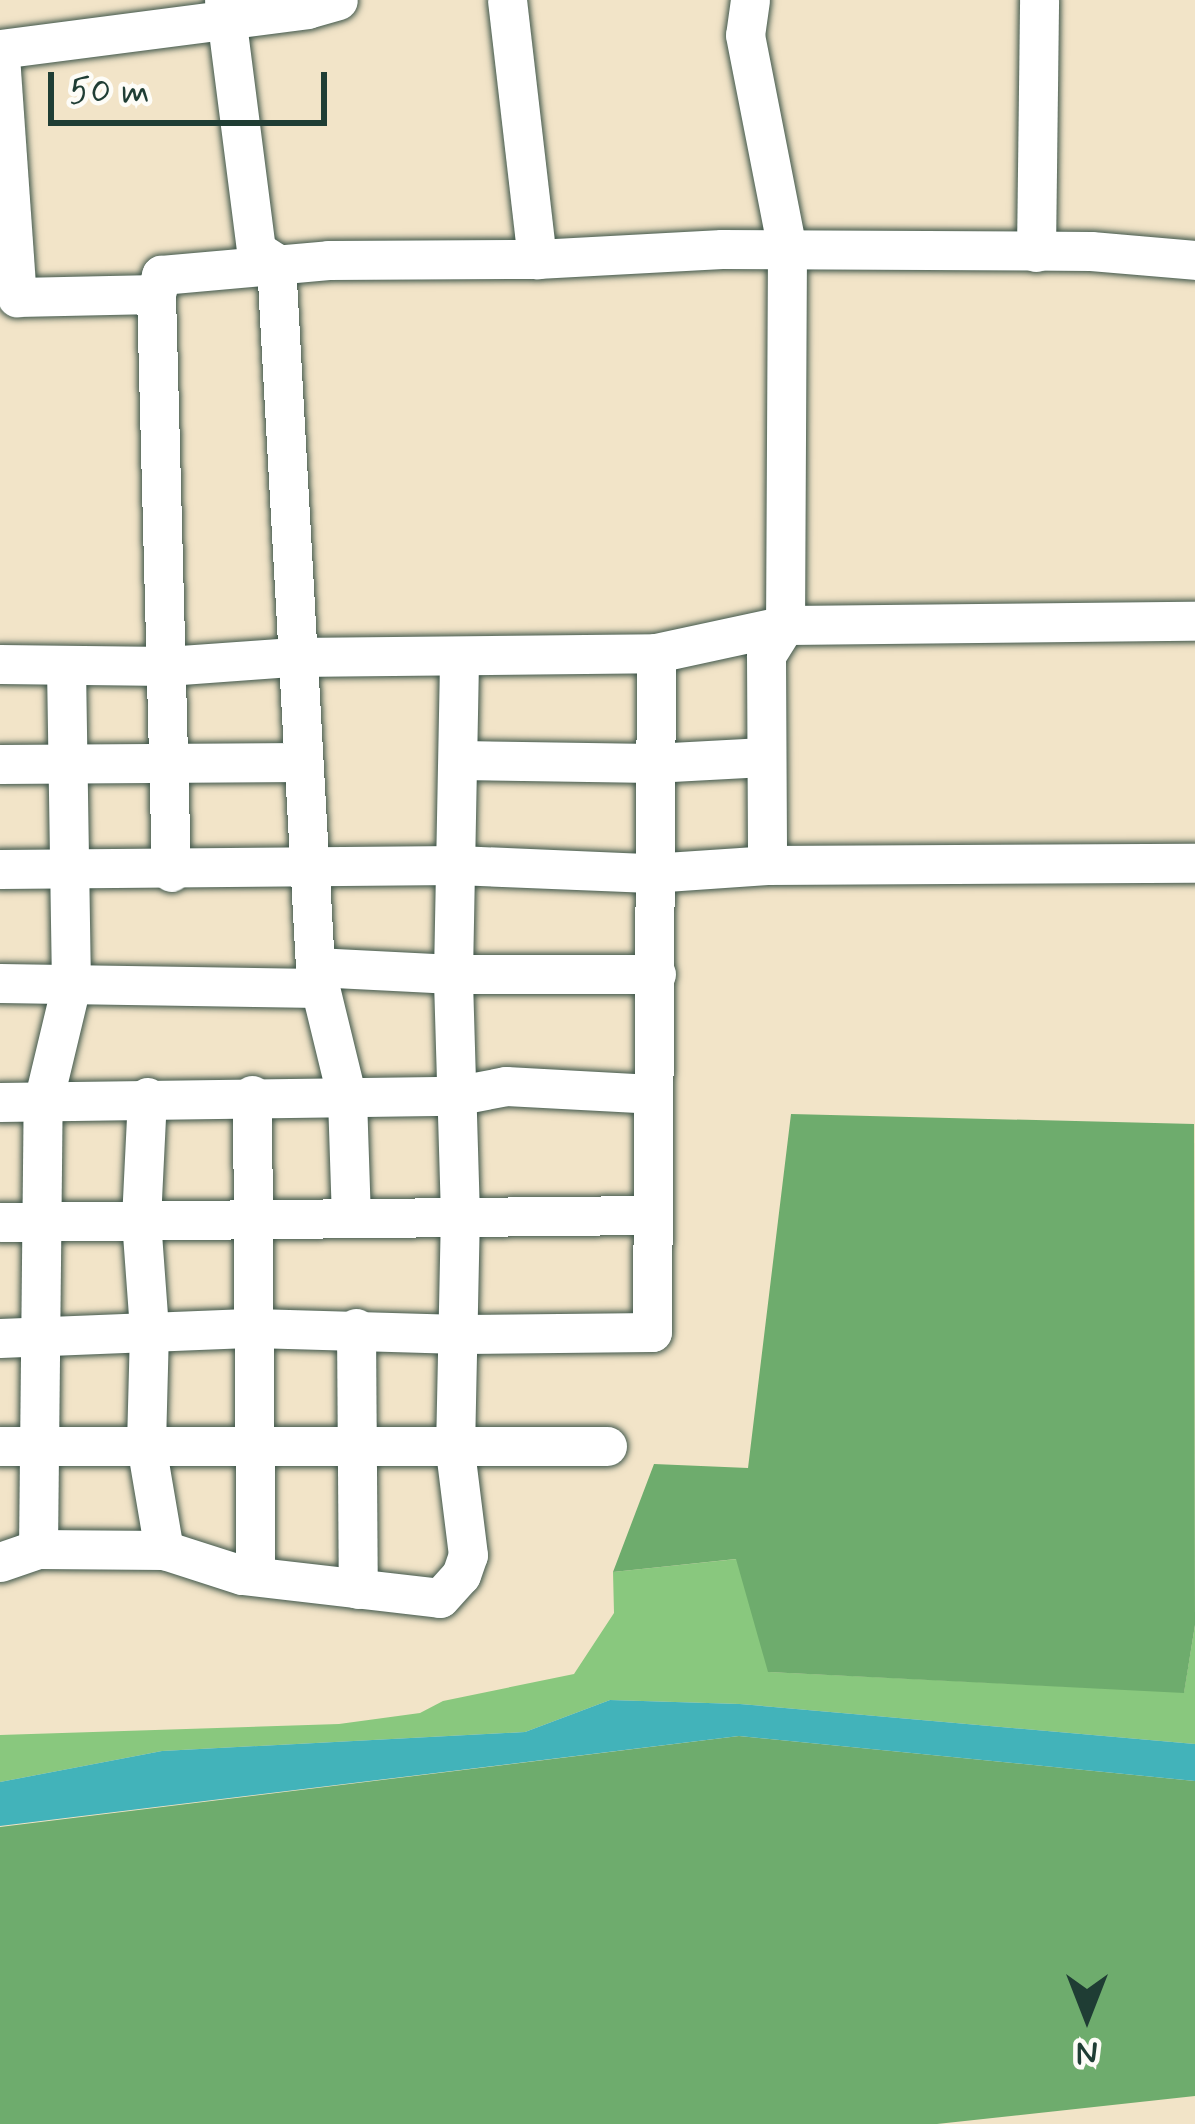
<!DOCTYPE html>
<style>
body{margin:0}
#map{position:relative;width:1195px;height:2124px;overflow:hidden;background:#f2e4c8;font-family:Mynerve,sans-serif}
div>[style]{position:absolute}
.green>*{inset:0;background:#89c87e}
.forest>*{inset:0;background:#6eac6d}
.water>*{inset:0;background:#42b3ba}
.roads{filter:drop-shadow(0 0 3px #3f564a) drop-shadow(0 0 3px #3f564a)}
.minor>*{height:39px;margin:-19.5px;padding:0 19.5px;transform-origin:19.5px;border-radius:19.5px;background:#fff}
span{translate:-50% -50%;white-space:nowrap;text-align:center;line-height:1.15;-webkit-text-stroke:9px #fdfcf7;paint-order:stroke}
.north{position:absolute;left:1027px;top:1956px;width:120px;height:120px;-webkit-text-stroke:9px #fdfcf7;paint-order:stroke;rotate:180deg;font-size:33px;font-weight:700;line-height:48px;text-align:center;color:#1f3d34}
.north::after{content:'';display:block;margin:auto;width:42px;height:54px;background:#1f3d34;clip-path:polygon(50% 0,100% 100%,50% 72%,0 100%)}
.scale{position:absolute;left:48px;top:72px;width:279px;height:54px;box-sizing:border-box;border:6px solid #1f3d34;border-top:0;padding-left:15px;font-size:36px;line-height:42px;white-space:nowrap;color:#1f3d34;-webkit-text-stroke:9px #fdfcf7;paint-order:stroke}
</style>
<div id="map">
<div class="green">
<i style="clip-path:polygon(737px 1559px,769px 1672px,1184px 1692px,1195px 1625px,1195px 1744px,740px 1704px,610px 1700px,525px 1732px,162px 1751px,0 1782px,0 1735px,339px 1724px,420px 1713px,443px 1701px,574px 1674px,614px 1613px,613px 1572px)"></i>
</div>
<div class="forest">
<i style="clip-path:polygon(791px 1114px,1194px 1124px,1195px 1625px,1184px 1693px,768px 1672px,736px 1559px,613px 1572px,654px 1464px,748px 1468px)"></i>
<i style="clip-path:polygon(739px 1736px,1195px 1781px,1195px 2096px,937px 2124px,0 2124px,0 1827px)"></i>
</div>
<div class="water">
<i style="clip-path:polygon(610px 1700px,740px 1704px,1195px 1744px,1195px 1781px,739px 1736px,0 1826px,0 1782px,162px 1751px,525px 1732px)"></i>
</div>
<div class="roads">
<div class="minor">
<i style="left:224px;top:0;width:252px;rotate:82.7deg"></i>
<i style="left:256px;top:250px;width:24px;rotate:33deg"></i>
<i style="left:276px;top:263px;width:705px;rotate:86.83deg"></i>
<i style="left:315px;top:967px;width:135px;rotate:76.3deg"></i>
<i style="left:347px;top:1098px;width:119px;rotate:88.1deg"></i>
<i style="left:507px;top:0;width:261px;rotate:83.4deg"></i>
<i style="left:750px;top:0;width:35px;rotate:98deg"></i>
<i style="left:745px;top:35px;width:218px;rotate:78.9deg"></i>
<i style="left:787px;top:249px;width:376px;rotate:90.3deg"></i>
<i style="left:785px;top:625px;width:36px;rotate:122deg"></i>
<i style="left:766px;top:656px;width:209px;rotate:89.7deg"></i>
<i style="left:0;top:49px;width:310px;rotate:-7.4deg"></i>
<i style="left:307px;top:9px;width:32px;rotate:-16deg"></i>
<i style="left:0;top:56px;width:242px;rotate:86deg"></i>
<i style="left:17px;top:297px;width:139px;rotate:-1.2deg"></i>
<i style="left:156px;top:294px;width:20px;rotate:-75deg"></i>
<i style="left:161px;top:275px;width:168px;rotate:-5.1deg"></i>
<i style="left:328px;top:260px;width:209px;rotate:-0.3deg"></i>
<i style="left:537px;top:259px;width:185px;rotate:-3.1deg"></i>
<i style="left:722px;top:249px;width:369px;rotate:0.3deg"></i>
<i style="left:1091px;top:251px;width:104px;rotate:4.9deg"></i>
<i style="left:1036px;top:252px;width:252px;rotate:-89.3deg"></i>
<i style="left:156px;top:294px;width:578px;rotate:88.51deg"></i>
<i style="left:0;top:664px;width:167px;rotate:0.7deg"></i>
<i style="left:167px;top:666px;width:127px;rotate:-4.1deg"></i>
<i style="left:294px;top:657px;width:362px;rotate:-0.6deg"></i>
<i style="left:656px;top:653px;width:132px;rotate:-12.2deg"></i>
<i style="left:785px;top:625px;width:410px;rotate:-0.6deg"></i>
<i style="left:460px;top:760px;width:193px;rotate:0.9deg"></i>
<i style="left:653px;top:763px;width:111px;rotate:-3.1deg"></i>
<i style="left:0;top:764px;width:303px;rotate:-0.4deg"></i>
<i style="left:0;top:869px;width:457px;rotate:-0.5deg"></i>
<i style="left:457px;top:865px;width:194px;rotate:2.4deg"></i>
<i style="left:651px;top:873px;width:116px;rotate:-3.9deg"></i>
<i style="left:767px;top:865px;width:428px;rotate:-0.3deg"></i>
<i style="left:315px;top:967px;width:138px;rotate:2.9deg"></i>
<i style="left:453px;top:974px;width:203px"></i>
<i style="left:0;top:983px;width:318px;rotate:0.9deg"></i>
<i style="left:252px;top:1095px;width:481px;rotate:89.6deg"></i>
<i style="left:147px;top:1097px;width:123px;rotate:92.8deg"></i>
<i style="left:141px;top:1220px;width:110px;rotate:85.8deg"></i>
<i style="left:149px;top:1330px;width:115px;rotate:91.5deg"></i>
<i style="left:146px;top:1445px;width:107px;rotate:80.3deg"></i>
<i style="left:0;top:1102px;width:454px;rotate:-0.8deg"></i>
<i style="left:454px;top:1096px;width:53px;rotate:-10.9deg"></i>
<i style="left:506px;top:1086px;width:146px;rotate:3.1deg"></i>
<i style="left:0;top:1222px;width:652px;rotate:-0.62deg"></i>
<i style="left:356px;top:1328px;width:261px;rotate:89.6deg"></i>
<i style="left:0;top:1338px;width:254px;rotate:-2.3deg"></i>
<i style="left:254px;top:1328px;width:206px;rotate:1.7deg"></i>
<i style="left:460px;top:1334px;width:192px;rotate:-0.6deg"></i>
<i style="left:652px;top:1332px;width:679px;rotate:-89.66deg"></i>
<i style="left:0;top:1446px;width:607px"></i>
<i style="left:38px;top:1549px;width:447px;rotate:-89.4deg"></i>
<i style="left:43px;top:1102px;width:120px;rotate:-76.5deg"></i>
<i style="left:71px;top:985px;width:320px;rotate:-90.9deg"></i>
<i style="left:0;top:1562px;width:40px;rotate:-18.9deg"></i>
<i style="left:38px;top:1549px;width:126px;rotate:0.5deg"></i>
<i style="left:164px;top:1550px;width:82px;rotate:17.8deg"></i>
<i style="left:242px;top:1575px;width:199px;rotate:6.6deg"></i>
<i style="left:440px;top:1598px;width:31px;rotate:-48deg"></i>
<i style="left:461px;top:1575px;width:21px;rotate:-71deg"></i>
<i style="left:468px;top:1555px;width:106px;rotate:-97.1deg"></i>
<i style="left:455px;top:1450px;width:234px;rotate:-88.8deg"></i>
<i style="left:460px;top:1216px;width:242px;rotate:-91.7deg"></i>
<i style="left:453px;top:974px;width:318px;rotate:-88.9deg"></i>
</div>
</div>
<div class="north">N</div>
<div class="scale">50 m</div>
</div>
